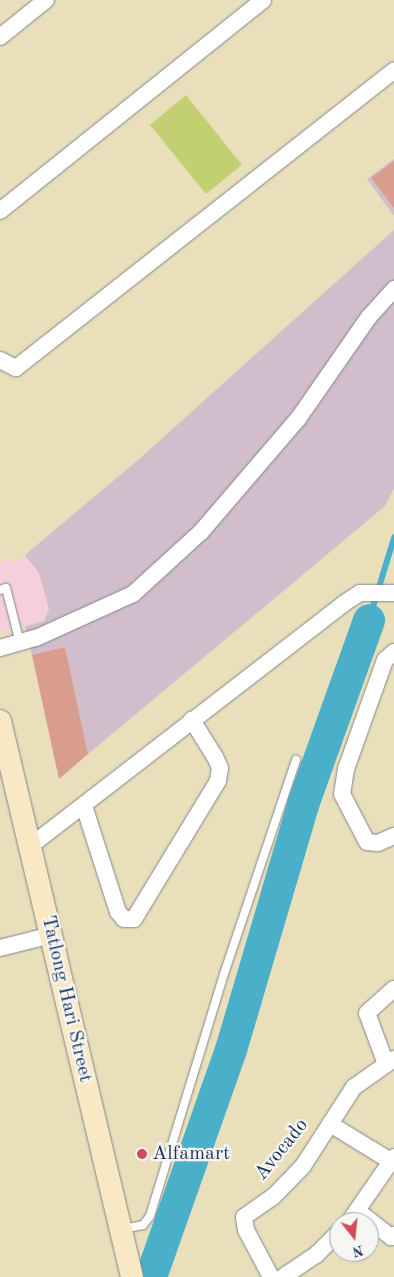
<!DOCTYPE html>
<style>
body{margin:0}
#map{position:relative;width:394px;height:1277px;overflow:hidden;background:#e9dfbb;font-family:"Old Standard TT",serif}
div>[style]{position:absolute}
.built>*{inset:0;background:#f5cfdb}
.industrial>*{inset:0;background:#d1bdcc}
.green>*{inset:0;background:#c3d072}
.stream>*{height:5.5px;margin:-2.75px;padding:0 2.75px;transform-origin:2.75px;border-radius:2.75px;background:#4ab0c9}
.river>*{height:32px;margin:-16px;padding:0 16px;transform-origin:16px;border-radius:16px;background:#4ab0c9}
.building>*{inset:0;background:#d89d8d}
.roads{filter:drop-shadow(0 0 1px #82878c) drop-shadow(0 0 1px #82878c)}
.lane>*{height:8px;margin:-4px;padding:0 4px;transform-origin:4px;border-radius:4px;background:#fff}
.street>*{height:16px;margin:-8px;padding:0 8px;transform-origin:8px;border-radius:8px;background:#fff}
.secondary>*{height:22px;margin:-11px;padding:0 11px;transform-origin:11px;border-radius:11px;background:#f8e8c3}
.dots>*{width:14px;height:14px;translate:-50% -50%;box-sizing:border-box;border:2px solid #f6f6f2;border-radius:50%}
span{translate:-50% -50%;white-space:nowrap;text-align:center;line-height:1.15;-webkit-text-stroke:4.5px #f6f6f2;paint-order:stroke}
.street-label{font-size:20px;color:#1b2f5e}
.poi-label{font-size:20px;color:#1b2f5e}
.left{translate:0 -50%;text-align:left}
.north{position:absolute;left:329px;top:1212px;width:50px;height:50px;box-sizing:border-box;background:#f6f6f2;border:1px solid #9ea6b7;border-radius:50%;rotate:164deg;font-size:14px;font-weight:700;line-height:20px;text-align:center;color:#1b2f5e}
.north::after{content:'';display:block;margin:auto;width:18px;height:22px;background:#d1495b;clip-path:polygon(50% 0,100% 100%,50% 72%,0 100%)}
</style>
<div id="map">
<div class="built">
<i style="clip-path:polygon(25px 555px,39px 573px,49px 609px,44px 621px,0 632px,0 564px,9px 557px,15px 563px)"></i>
</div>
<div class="industrial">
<i style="clip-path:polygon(394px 159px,394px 216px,367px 179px)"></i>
<i style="clip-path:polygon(394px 230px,394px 488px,385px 506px,88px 754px,65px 647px,32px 655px,25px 626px,44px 621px,49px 609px,39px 573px,25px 555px,138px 460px)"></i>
</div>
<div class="green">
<i style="clip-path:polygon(186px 95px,242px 165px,206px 194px,150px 125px)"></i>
</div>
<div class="stream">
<i style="left:369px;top:620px;width:86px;rotate:-73deg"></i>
</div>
<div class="river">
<i style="left:151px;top:1277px;width:241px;rotate:-70.6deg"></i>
<i style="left:231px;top:1050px;width:259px;rotate:-73.6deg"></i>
<i style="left:304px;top:802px;width:193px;rotate:-70.3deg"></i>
</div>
<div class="building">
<i style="clip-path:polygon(394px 161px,394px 208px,371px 178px)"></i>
<i style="clip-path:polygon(65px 647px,88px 754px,59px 779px,32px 655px)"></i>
</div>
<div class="roads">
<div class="lane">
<i style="left:0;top:590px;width:6px;rotate:-18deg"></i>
<i style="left:6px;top:588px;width:57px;rotate:75.7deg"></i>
<i style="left:123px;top:1229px;width:20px;rotate:-11deg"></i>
<i style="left:143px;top:1225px;width:11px;rotate:-52deg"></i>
<i style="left:150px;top:1216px;width:256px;rotate:-73deg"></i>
<i style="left:225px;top:971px;width:223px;rotate:-71.4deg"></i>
</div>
<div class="street">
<i style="left:0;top:37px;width:59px;rotate:-38.8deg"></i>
<i style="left:0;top:211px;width:337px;rotate:-38.7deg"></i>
<i style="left:0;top:360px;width:18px;rotate:27deg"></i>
<i style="left:16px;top:368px;width:481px;rotate:-38.2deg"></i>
<i style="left:0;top:648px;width:37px;rotate:-16deg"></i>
<i style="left:36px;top:638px;width:107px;rotate:-24.4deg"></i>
<i style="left:133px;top:594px;width:92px;rotate:-42.4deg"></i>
<i style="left:201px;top:532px;width:149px;rotate:-49.4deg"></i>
<i style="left:298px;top:419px;width:124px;rotate:-55.2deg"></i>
<i style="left:369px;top:317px;width:38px;rotate:-48deg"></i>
<i style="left:394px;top:652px;width:12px;rotate:138deg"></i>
<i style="left:385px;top:660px;width:116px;rotate:109.7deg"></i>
<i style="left:346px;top:769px;width:25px;rotate:99deg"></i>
<i style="left:342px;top:794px;width:54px;rotate:62.5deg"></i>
<i style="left:367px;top:842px;width:11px;rotate:5deg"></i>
<i style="left:378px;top:843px;width:17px;rotate:-24deg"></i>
<i style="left:84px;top:806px;width:111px;rotate:72.2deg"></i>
<i style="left:118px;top:912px;width:9px;rotate:49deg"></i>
<i style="left:124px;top:919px;width:10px"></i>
<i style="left:134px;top:919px;width:162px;rotate:-58.7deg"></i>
<i style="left:218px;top:781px;width:13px;rotate:-81deg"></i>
<i style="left:220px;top:768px;width:12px;rotate:-114deg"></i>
<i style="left:215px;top:757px;width:44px;rotate:-121.9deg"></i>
<i style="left:29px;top:847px;width:397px;rotate:-37.7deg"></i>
<i style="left:343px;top:604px;width:20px;rotate:-33deg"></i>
<i style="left:360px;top:593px;width:34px"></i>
<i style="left:0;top:948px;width:53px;rotate:-14.3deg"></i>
<i style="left:386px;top:1064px;width:54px;rotate:-110.4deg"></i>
<i style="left:367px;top:1013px;width:36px;rotate:-42deg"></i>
<i style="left:330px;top:1124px;width:75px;rotate:31.4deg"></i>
<i style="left:359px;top:1212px;width:41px;rotate:38deg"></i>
<i style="left:391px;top:1237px;width:4px;rotate:-34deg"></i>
<i style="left:349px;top:1222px;width:79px;rotate:-55.3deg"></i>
<i style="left:271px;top:1277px;width:53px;rotate:-118deg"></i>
<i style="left:246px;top:1230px;width:13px;rotate:-99deg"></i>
<i style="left:244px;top:1217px;width:35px;rotate:-35deg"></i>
<i style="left:273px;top:1197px;width:43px;rotate:-45.9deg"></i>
<i style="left:303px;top:1166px;width:94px;rotate:-57.2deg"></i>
<i style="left:354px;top:1087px;width:49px;rotate:-35deg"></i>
<i style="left:283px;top:1277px;width:40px;rotate:-34deg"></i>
<i style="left:316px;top:1255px;width:33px;rotate:-45deg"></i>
</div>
<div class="secondary">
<i style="left:0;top:721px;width:571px;rotate:76.64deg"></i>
</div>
</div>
<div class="dots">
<i style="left:142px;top:1154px;background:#d1495b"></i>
</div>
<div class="street-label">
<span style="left:66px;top:999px;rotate:77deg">Tatlong Hari Street</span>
<span style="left:282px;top:1150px;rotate:-51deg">Avocado</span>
</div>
<div class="poi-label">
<span class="left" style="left:152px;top:1154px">Alfamart</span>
</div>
<div class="north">N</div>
</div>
